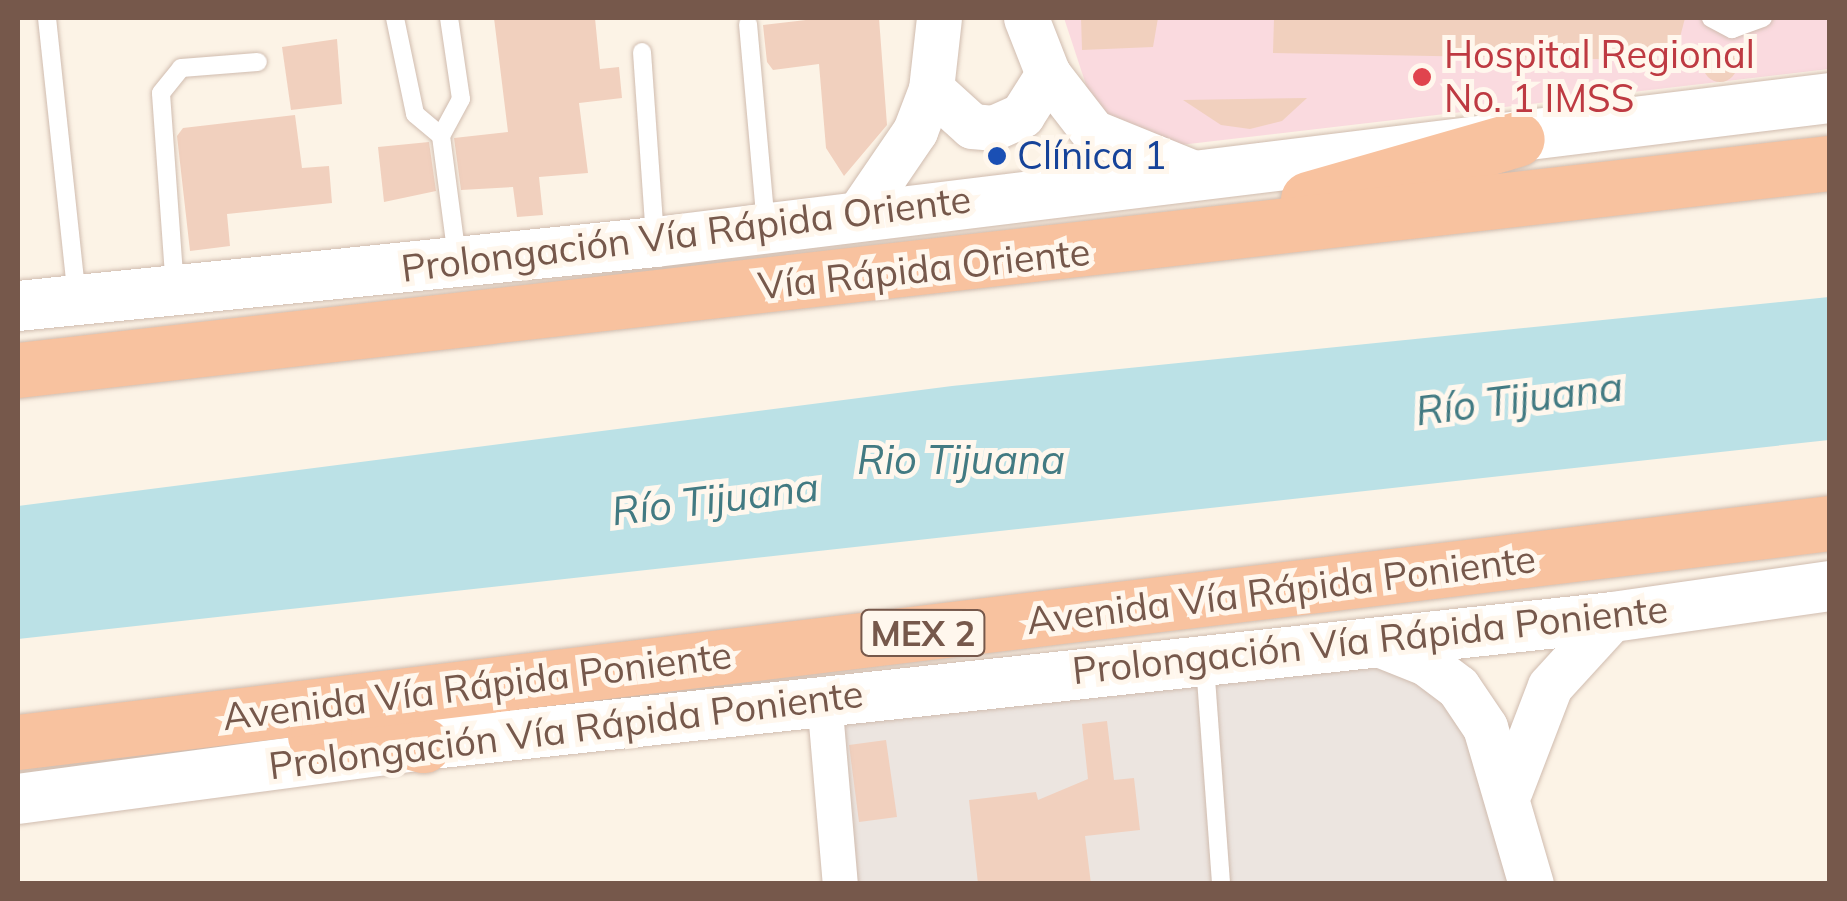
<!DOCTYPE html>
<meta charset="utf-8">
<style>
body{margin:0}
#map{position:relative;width:1847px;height:901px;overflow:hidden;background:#fcf3e6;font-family:Mulish,sans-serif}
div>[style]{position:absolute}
.industrial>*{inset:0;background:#ece5e0}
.medical>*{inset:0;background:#fadadf}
.water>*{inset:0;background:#bbe1e6}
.building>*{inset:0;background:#f1d0be}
.round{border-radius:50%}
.roads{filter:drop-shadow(0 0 2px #d0bcaf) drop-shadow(0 0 2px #d0bcaf)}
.service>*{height:18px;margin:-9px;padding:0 9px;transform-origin:9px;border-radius:9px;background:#fff}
.minor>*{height:35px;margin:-17.5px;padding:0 17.5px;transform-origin:17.5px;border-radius:17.5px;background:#fff}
.tertiary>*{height:45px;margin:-22.5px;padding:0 22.5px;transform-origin:22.5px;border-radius:22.5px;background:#fff}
.secondary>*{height:50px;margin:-25px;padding:0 25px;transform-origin:25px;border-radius:25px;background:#fff}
.trunk>*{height:55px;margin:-27.5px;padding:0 27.5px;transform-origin:27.5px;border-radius:27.5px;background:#f8c29f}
.dots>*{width:28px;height:28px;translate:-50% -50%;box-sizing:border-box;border:5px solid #fff7ed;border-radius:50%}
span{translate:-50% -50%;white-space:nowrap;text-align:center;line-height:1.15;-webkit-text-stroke:10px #fff7ed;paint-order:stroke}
.shield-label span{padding:2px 8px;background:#fff7ed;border:2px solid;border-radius:8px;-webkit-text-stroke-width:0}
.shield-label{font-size:35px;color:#76584b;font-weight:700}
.health-label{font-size:38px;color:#be3a42}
.left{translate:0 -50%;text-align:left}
.transit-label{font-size:38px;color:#164399}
.street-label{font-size:38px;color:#76584b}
.water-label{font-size:40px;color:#427a82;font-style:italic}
.frame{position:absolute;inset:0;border:20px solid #76584b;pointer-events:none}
</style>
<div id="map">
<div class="industrial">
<i style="clip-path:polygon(1376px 643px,1458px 687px,1531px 883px,840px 883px,824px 699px)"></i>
</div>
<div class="medical">
<i style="clip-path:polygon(1064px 18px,1829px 18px,1829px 69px,1180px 145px,1103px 112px,1089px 94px)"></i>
</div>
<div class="water">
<i style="clip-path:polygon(1829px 297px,1829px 440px,18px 639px,18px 506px,952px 386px)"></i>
</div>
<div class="building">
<i style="clip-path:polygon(494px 18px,595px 18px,600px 69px,619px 67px,622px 98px,579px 103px,588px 173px,539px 177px,543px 215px,517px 217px,513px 187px,461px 190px,454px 138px,508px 132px)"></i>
<i style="clip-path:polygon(823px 18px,879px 18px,887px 125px,844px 176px,826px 148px,819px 64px,773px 70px,767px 62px,763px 25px)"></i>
<i style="clip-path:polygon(1081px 18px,1158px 18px,1153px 47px,1082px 50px)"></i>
<i style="clip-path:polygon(1274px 18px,1685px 18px,1678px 45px,1648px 60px,1273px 53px)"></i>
<i style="clip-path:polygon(337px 39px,342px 104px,291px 110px,282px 47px)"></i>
<i class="round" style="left:1703px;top:48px;width:34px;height:34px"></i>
<i style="clip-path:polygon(1307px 98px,1282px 121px,1250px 129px,1221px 125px,1183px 100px)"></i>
<i style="clip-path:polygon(295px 115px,302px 168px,329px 166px,332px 203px,227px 214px,230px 246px,190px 251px,177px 136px,183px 128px)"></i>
<i style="clip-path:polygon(429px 142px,436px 191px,384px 202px,378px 147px)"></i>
<i style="clip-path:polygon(1107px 721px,1114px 780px,1134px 778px,1140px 830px,1085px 836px,1091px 884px,978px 884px,969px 800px,1036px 792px,1038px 800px,1088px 779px,1082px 724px)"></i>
<i style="clip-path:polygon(886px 740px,897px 817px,859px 822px,849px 745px)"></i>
</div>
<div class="roads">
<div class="service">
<i style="left:47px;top:18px;width:282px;rotate:83.9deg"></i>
<i style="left:395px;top:18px;width:98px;rotate:78.2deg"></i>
<i style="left:415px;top:114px;width:34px;rotate:40deg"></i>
<i style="left:441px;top:136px;width:122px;rotate:82.5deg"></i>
<i style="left:1711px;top:18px;width:24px;rotate:28deg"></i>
<i style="left:1732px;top:29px;width:33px;rotate:-20deg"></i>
<i style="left:748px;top:24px;width:204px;rotate:84.9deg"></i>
<i style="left:642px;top:52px;width:185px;rotate:86deg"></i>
<i style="left:441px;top:136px;width:42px;rotate:-61.6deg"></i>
<i style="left:461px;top:99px;width:82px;rotate:-98.4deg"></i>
<i style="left:175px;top:289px;width:196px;rotate:-94.1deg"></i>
<i style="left:161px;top:93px;width:32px;rotate:-51deg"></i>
<i style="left:181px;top:68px;width:77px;rotate:-4.5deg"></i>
<i style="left:1205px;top:665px;width:220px;rotate:85.8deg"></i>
</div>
<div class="minor">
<i style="left:824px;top:699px;width:186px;rotate:85.1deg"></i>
</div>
<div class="tertiary">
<i style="left:1026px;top:18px;width:60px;rotate:68.6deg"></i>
<i style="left:1048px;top:74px;width:73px;rotate:52.2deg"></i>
<i style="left:1093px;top:132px;width:109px;rotate:22.1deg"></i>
<i style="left:931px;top:89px;width:55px;rotate:42.1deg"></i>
<i style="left:972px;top:126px;width:21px;rotate:5deg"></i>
<i style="left:993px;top:128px;width:32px;rotate:-24deg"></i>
<i style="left:1022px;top:115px;width:49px;rotate:-57.6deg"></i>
<i style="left:857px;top:216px;width:103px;rotate:-55.7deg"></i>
<i style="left:915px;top:131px;width:45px;rotate:-69.1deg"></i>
<i style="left:931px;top:89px;width:71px;rotate:-83.6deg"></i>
<i style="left:1376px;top:643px;width:54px;rotate:21.8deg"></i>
<i style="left:1426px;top:663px;width:40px;rotate:37deg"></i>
<i style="left:1458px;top:687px;width:48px;rotate:56deg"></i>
<i style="left:1485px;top:727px;width:164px;rotate:73.7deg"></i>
<i style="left:1510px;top:790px;width:111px;rotate:-69deg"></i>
<i style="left:1550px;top:686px;width:93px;rotate:-47.6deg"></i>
</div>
<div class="secondary">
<i style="left:18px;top:306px;width:641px;rotate:-5.73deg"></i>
<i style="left:656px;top:242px;width:1183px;rotate:-6.99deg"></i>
<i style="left:18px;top:799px;width:409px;rotate:-7.6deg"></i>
<i style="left:423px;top:745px;width:1197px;rotate:-6.14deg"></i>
<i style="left:1613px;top:617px;width:219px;rotate:-8.1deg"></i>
</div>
<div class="trunk">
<i style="left:1308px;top:199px;width:217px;rotate:-16deg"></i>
<i style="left:18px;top:370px;width:1824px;rotate:-6.52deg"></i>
<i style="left:315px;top:736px;width:63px;rotate:-2.7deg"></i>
<i style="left:378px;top:733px;width:47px;rotate:14.9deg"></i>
<i style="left:18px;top:742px;width:1825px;rotate:-6.89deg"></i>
</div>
</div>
<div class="dots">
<i style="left:1422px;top:77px;background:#e0444e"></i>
<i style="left:997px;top:156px;background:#1a4fb4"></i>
</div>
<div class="shield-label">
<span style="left:923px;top:633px">MEX 2</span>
</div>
<div class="health-label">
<span class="left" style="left:1444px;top:77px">Hospital Regional<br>No. 1 IMSS</span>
</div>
<div class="transit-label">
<span class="left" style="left:1017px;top:156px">Clínica 1</span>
</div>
<div class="street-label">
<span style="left:686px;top:234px;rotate:-7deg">Prolongación Vía Rápida Oriente</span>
<span style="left:924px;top:269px;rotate:-6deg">Vía Rápida Oriente</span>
<span style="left:1281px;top:590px;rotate:-7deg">Avenida Vía Rápida Poniente</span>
<span style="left:1370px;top:640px;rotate:-6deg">Prolongación Vía Rápida Poniente</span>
<span style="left:477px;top:686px;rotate:-7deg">Avenida Vía Rápida Poniente</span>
<span style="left:566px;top:730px;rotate:-7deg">Prolongación Vía Rápida Poniente</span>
</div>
<div class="water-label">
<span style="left:1519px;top:398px;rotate:-7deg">Río Tijuana</span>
<span style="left:961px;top:459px">Rio Tijuana</span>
<span style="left:715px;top:498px;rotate:-7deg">Río Tijuana</span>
</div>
<div class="frame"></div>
</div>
